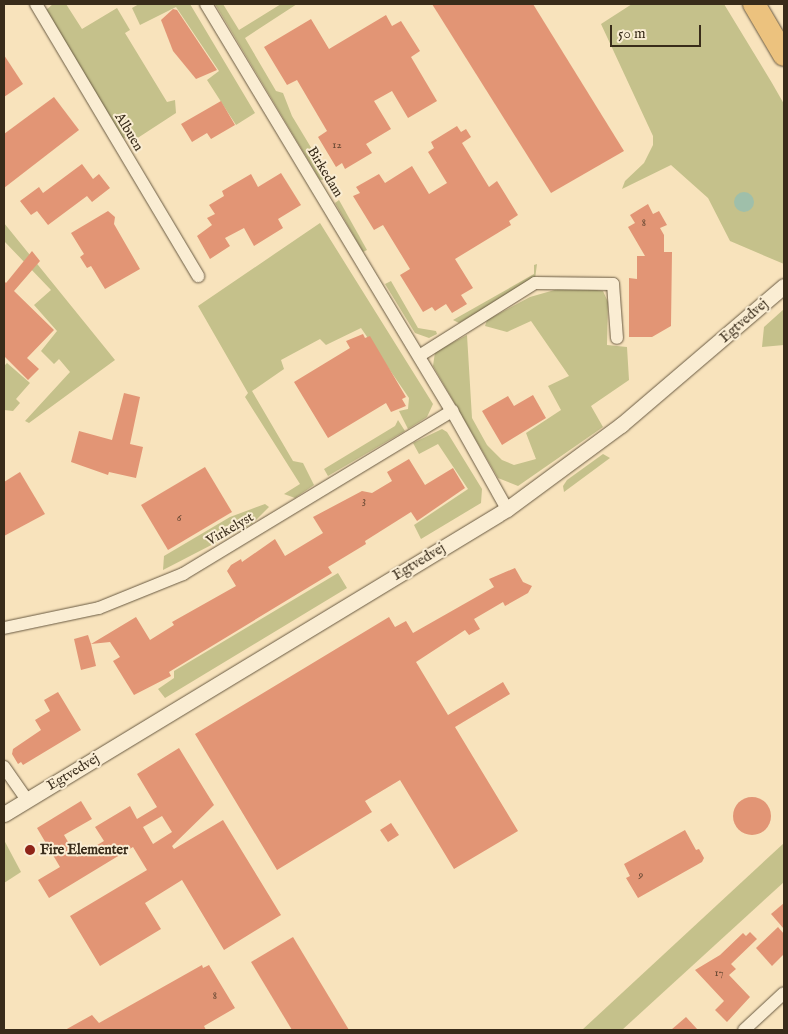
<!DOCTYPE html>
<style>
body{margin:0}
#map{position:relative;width:788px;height:1034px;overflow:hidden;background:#f8e3bc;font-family:"IM FELL English",serif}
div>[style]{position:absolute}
.green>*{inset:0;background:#c5c18b}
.water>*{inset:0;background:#9fbfaa}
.round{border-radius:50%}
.building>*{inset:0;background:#e29575}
.roads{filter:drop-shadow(0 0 1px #695a42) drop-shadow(0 0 1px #695a42)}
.minor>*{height:12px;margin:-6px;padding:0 6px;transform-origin:6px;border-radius:6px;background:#faedd3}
.tertiary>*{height:15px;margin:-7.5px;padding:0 7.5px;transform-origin:7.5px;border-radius:7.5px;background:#faedd3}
.motorway>*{height:22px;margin:-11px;padding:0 11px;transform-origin:11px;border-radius:11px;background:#ecc27e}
.dots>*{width:14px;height:14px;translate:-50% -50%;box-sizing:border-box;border:2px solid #faedd3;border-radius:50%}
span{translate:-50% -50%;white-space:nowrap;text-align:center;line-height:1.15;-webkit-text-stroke:4px #faedd3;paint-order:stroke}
.number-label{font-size:11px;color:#634631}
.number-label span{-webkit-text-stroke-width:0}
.street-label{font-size:14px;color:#392c1a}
.poi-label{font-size:14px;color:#392c1a;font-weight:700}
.left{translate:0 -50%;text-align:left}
.frame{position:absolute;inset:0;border:5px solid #392c1a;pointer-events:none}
.scale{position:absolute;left:610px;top:25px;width:91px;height:22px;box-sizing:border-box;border:2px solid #392c1a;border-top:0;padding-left:6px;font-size:15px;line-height:18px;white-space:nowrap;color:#392c1a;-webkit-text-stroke:4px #faedd3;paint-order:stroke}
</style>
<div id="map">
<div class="green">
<i style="clip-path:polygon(53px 4px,66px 4px,82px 29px,117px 8px,130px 30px,125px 33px,167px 102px,175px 100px,176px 113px,133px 141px,121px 137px,46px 10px)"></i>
<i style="clip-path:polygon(139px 4px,190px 4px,255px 113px,236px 125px,207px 80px,219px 71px,176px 7px,140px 25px,132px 8px)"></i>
<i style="clip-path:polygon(215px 4px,223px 4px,239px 30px,281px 4px,297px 4px,245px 38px,276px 91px,283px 93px,292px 116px,327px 174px,328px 180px,320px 180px)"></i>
<i style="clip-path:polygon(632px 4px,724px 4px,772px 83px,784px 104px,784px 264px,730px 241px,708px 198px,671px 165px,622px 189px,625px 181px,644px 163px,653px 145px,653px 136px,601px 24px)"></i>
<i style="clip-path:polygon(339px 200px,367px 250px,363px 252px,335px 203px)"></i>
<i style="clip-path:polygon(4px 223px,115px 360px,29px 423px,25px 421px,70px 372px,59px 359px,54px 364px,41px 351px,57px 331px,34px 305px,51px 290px,4px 241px)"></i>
<i style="clip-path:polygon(320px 223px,433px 404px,427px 417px,408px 429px,399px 411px,408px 409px,409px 398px,361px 328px,326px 345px,320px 339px,281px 360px,284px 369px,252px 391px,293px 461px,303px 463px,314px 485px,295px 498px,284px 494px,300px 484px,245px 397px,248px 393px,198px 306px)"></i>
<i style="clip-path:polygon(537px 264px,535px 279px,459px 323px,453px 320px,534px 274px,534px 265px)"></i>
<i style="clip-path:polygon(391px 281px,418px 328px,436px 331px,437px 334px,429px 338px,415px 333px,385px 284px)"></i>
<i style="clip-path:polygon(584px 288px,603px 291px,608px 302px,607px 345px,627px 347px,629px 380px,591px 406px,603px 427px,518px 486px,498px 478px,433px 366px,435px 352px,467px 335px,472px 418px,487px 445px,502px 460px,514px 465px,536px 459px,526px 433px,561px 410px,548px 386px,569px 376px,531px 321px,507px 332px,485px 326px,487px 320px,530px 297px,558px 289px)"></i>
<i style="clip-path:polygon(784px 309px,784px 345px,762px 347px,764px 327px)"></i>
<i style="clip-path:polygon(7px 363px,30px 383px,16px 399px,20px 403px,13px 411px,4px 410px,4px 366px)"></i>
<i style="clip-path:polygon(398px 420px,405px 431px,328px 476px,324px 469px,395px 426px)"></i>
<i style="clip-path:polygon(442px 429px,447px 432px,482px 489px,481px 503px,421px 539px,414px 525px,468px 489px,438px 444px,419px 454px,413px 443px)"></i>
<i style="clip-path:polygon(603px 454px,610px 458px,564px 492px,563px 486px,567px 480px)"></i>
<i style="clip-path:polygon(265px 504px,269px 507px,252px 524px,163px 570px,164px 556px,230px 517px)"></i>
<i style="clip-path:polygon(338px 573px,347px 588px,165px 698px,158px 689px,174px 678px,174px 671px)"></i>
<i style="clip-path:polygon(4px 840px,21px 872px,4px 883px)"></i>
<i style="clip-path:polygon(784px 843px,784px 882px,622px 1030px,582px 1030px)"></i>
</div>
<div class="water">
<i class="round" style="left:734px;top:192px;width:20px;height:20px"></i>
</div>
<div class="building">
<i style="clip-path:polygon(432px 4px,533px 4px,624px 151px,551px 193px)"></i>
<i style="clip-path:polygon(173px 9px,177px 10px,217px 70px,196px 79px,173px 51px,161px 20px)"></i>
<i style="clip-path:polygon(386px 15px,392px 26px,401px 21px,420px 51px,411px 57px,437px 101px,408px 118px,392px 91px,374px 101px,391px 129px,366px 144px,372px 153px,345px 169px,342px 163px,336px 167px,318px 137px,327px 131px,297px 80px,287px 85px,264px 47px,311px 19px,329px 49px)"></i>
<i style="clip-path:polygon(4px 55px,23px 84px,4px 97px)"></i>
<i style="clip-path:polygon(54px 97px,79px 130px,4px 188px,4px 134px)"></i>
<i style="clip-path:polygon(221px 101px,235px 125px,211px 139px,207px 133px,192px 142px,181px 124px)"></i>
<i style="clip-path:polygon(457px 126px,461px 132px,466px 129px,471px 137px,462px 143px,489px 187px,497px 181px,518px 215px,509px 221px,511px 225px,455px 259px,473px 288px,461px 295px,467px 304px,452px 313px,446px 304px,435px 311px,432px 307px,423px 312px,400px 275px,410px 269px,383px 225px,374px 230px,353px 196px,360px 193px,356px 187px,379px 174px,385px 183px,412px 166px,429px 194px,447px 183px,428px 152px,434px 148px,431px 142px)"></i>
<i style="clip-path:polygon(82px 164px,93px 179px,99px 174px,110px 188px,92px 202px,87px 196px,48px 225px,37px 211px,31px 215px,20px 201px,39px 187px,43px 193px)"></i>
<i style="clip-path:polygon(281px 173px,301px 205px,278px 219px,283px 228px,254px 246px,244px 228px,225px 238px,230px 246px,210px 259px,197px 236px,212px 225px,207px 218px,215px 214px,209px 205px,224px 196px,222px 191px,251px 174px,258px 187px)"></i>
<i style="clip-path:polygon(648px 204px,653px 214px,659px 211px,667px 225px,660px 228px,664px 235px,664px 252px,672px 252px,671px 326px,652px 337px,629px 337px,629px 278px,637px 279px,637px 256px,645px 256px,628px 227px,635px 223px,630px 215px)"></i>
<i style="clip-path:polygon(108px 211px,115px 217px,114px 224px,140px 269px,105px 289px,91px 266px,87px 268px,80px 257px,84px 254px,71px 233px)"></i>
<i style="clip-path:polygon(32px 251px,40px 261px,14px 291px,54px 330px,27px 358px,39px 369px,28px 380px,4px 356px,4px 281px,6px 283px)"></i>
<i style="clip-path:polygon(363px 334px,365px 338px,370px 336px,406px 397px,402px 399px,406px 406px,391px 412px,386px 403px,328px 438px,294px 382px,350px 348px,346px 341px)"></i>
<i style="clip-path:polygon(124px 393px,140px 397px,130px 444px,143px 447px,136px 478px,109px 472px,108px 475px,71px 462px,79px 431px,112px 440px)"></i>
<i style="clip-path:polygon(533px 395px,546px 418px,502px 445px,482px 411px,508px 396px,514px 406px)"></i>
<i style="clip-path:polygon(409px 459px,425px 485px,453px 468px,465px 488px,417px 521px,411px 512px,365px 541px,366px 544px,328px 567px,332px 573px,169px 672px,171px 676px,134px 695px,113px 661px,120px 657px,110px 642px,91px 644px,96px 666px,81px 670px,74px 639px,88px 635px,91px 644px,136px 617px,150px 640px,174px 625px,172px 622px,236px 586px,227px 571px,231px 565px,241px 559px,242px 562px,275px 539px,285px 556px,323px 533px,313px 517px,362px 491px,372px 493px,392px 481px,387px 472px)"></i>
<i style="clip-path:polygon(205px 467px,232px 512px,168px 550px,141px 505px)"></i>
<i style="clip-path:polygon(20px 472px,45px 514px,4px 536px,4px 482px)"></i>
<i style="clip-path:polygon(515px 568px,523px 582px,532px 586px,528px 593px,505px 606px,503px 602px,474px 619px,480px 629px,469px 635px,465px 630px,416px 662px,448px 715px,503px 682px,510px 694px,455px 727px,518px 831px,454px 869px,400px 780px,365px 801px,372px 812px,277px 870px,195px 734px,389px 617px,395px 627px,406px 621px,413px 633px,494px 587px,489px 579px)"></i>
<i style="clip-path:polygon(58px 692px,81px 730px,23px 765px,21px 762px,18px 764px,12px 754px,13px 749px,41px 730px,35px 720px,50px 711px,44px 700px)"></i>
<i style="clip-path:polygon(evenodd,179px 748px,214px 805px,172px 846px,174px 849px,223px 820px,281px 915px,224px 950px,182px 880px,145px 903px,161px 929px,100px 966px,70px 916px,147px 870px,133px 847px,49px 898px,38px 880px,60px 867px,37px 828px,81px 801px,92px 819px,64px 835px,77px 857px,104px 841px,95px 827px,130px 806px,137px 819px,157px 807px,137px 774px,179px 748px,162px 816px,172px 832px,153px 844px,143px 827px,162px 816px)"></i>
<i class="round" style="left:733px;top:797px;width:38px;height:38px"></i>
<i style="clip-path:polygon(391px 823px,399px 835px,388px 842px,380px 830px)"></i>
<i style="clip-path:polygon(685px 830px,696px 850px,699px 849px,704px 858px,702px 862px,638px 898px,626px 878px,630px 876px,624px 864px)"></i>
<i style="clip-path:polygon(784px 903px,784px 929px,771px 914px)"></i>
<i style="clip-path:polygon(778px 927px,784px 934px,784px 954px,772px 966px,756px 948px)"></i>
<i style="clip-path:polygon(750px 932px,757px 939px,731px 964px,736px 969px,729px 975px,750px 997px,727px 1022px,715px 1010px,724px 1001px,695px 970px,720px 955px,743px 933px,746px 936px)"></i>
<i style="clip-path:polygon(293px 937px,349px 1030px,292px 1030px,251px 962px)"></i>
<i style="clip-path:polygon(202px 965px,203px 968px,209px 965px,235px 1008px,204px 1026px,206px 1030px,65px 1030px,92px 1015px,99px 1023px)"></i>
<i style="clip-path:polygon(686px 1017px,698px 1030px,671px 1030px)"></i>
</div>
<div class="roads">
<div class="minor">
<i style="left:36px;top:4px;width:317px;rotate:59.2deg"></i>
<i style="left:206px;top:4px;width:476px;rotate:58.9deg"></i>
<i style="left:452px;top:411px;width:112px;rotate:60.7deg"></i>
<i style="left:419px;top:356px;width:137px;rotate:-32.2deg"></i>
<i style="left:535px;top:283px;width:78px;rotate:0.7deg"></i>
<i style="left:613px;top:284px;width:54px;rotate:85.8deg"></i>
<i style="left:4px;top:628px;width:97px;rotate:-11.9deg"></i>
<i style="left:99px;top:608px;width:91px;rotate:-22deg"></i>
<i style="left:183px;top:574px;width:315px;rotate:-31.2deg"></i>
<i style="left:4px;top:767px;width:40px;rotate:55.1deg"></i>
<i style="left:744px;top:1030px;width:54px;rotate:-42.8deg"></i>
</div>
<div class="tertiary">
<i style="left:4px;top:814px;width:588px;rotate:-31.23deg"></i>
<i style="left:507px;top:509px;width:142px;rotate:-36.4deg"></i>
<i style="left:621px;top:425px;width:214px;rotate:-40.5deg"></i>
</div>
<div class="motorway">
<i style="left:754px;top:4px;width:59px;rotate:59.5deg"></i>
</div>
</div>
<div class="dots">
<i style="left:30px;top:850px;background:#8f2418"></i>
</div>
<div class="number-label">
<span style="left:337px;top:145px">12</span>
<span style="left:644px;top:223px">8</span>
<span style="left:364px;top:501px">3</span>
<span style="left:179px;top:518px">6</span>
<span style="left:641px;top:875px">9</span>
<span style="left:719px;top:973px">17</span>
<span style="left:215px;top:996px">8</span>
</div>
<div class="street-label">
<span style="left:129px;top:132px;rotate:59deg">Albuen</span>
<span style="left:325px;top:172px;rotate:59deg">Birkedam</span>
<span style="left:744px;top:321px;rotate:-41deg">Egtvedvej</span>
<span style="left:230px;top:529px;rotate:-30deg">Virkelyst</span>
<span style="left:419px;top:562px;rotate:-31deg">Egtvedvej</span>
<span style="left:73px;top:772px;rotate:-31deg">Egtvedvej</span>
</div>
<div class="poi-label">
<span class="left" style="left:40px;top:850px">Fire Elementer</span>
</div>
<div class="frame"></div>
<div class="scale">50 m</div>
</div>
